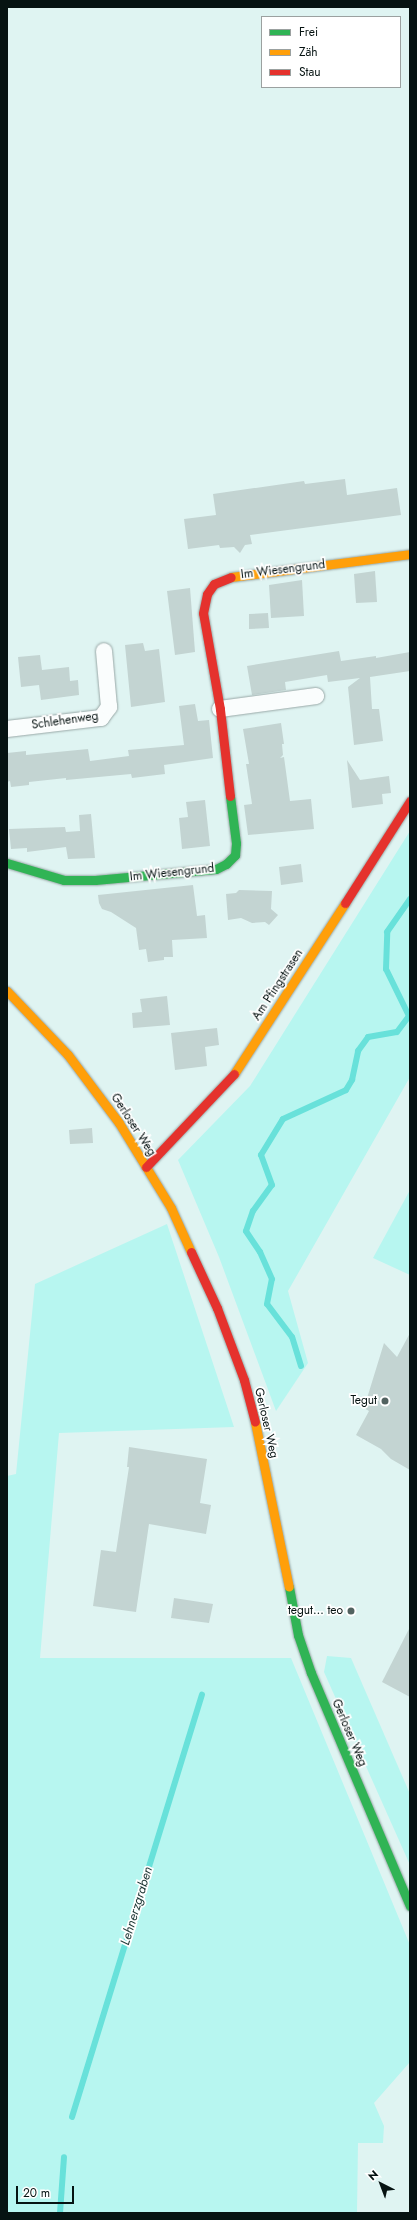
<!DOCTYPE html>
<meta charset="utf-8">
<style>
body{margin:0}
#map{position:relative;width:417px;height:2220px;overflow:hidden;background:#dff4f2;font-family:Jost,sans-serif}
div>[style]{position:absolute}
.green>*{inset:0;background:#b7f6f0}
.stream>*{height:6px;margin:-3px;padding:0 3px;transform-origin:3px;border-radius:3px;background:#68e1da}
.building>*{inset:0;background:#c3d4d2}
.roads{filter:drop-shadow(0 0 1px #99a8a7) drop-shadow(0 0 1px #99a8a7)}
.street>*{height:16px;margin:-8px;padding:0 8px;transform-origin:8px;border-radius:8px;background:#fafdfd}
.fast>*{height:9px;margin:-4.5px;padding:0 4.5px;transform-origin:4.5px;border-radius:4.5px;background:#30b455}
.slow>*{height:9px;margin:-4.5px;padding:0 4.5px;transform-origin:4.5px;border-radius:4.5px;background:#ff9f0a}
.jam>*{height:9px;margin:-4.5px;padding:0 4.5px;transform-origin:4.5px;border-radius:4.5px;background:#e5322d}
.dots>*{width:11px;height:11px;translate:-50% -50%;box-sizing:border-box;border:2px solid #fff;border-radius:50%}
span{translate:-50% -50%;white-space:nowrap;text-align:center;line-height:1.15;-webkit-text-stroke:3.5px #fff;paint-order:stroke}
.street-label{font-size:12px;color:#061312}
.poi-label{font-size:12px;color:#061312}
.right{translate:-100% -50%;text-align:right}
.water-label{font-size:13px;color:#1a3432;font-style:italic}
.frame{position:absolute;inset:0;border:8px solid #061312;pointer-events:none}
.legend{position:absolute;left:261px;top:16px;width:140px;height:72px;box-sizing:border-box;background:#fff;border:1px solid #9ba1a0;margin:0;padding:5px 7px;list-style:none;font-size:12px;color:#061312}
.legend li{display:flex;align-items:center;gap:8px;height:20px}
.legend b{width:20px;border:1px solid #9ba1a0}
.north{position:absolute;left:361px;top:2164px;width:40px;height:40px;-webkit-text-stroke:3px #fff;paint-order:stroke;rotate:318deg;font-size:11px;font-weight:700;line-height:16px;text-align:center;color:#061312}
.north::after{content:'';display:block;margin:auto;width:14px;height:18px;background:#061312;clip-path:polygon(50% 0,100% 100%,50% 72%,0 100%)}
.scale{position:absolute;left:16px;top:2186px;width:58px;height:18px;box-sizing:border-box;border:2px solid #061312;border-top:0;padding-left:5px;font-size:12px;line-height:14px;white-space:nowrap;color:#061312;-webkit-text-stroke:3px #fff;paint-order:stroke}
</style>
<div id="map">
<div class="green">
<i style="clip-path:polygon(410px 831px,410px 1077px,288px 1291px,308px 1363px,276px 1411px,219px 1257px,178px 1160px,250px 1086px)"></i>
<i style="clip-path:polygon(410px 1190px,410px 1275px,373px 1258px)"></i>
<i style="clip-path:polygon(167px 1224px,234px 1427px,59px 1433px,40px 1658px,291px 1658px,410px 1945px,410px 2062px,374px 2103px,384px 2126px,383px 2143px,358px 2143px,357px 2213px,7px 2213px,7px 1476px,16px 1474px,35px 1284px)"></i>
<i style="clip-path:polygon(327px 1656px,351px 1658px,410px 1794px,410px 1865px,324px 1672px)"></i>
</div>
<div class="stream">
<i style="left:301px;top:1366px;width:30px;rotate:-107deg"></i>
<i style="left:292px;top:1337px;width:41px;rotate:-127.1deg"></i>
<i style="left:267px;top:1304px;width:25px;rotate:-79deg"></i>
<i style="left:272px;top:1279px;width:30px;rotate:-114deg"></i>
<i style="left:260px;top:1252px;width:25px;rotate:-124deg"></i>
<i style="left:246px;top:1231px;width:21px;rotate:-71deg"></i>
<i style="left:253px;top:1211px;width:32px;rotate:-54deg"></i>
<i style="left:272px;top:1185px;width:32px;rotate:-110deg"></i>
<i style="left:261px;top:1155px;width:42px;rotate:-58.6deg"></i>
<i style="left:283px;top:1119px;width:69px;rotate:-24.7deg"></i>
<i style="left:346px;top:1090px;width:12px;rotate:-59deg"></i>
<i style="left:352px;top:1080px;width:30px;rotate:-78deg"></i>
<i style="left:358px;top:1051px;width:17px;rotate:-54deg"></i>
<i style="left:368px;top:1037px;width:29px;rotate:-10deg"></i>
<i style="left:397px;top:1032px;width:20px;rotate:-53deg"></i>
<i style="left:409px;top:1016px;width:52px;rotate:-116.1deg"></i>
<i style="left:386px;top:969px;width:37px;rotate:-88deg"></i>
<i style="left:387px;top:932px;width:40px;rotate:-55.1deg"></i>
<i style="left:72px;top:2117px;width:442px;rotate:-72.9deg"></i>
<i style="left:60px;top:2213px;width:56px;rotate:-85.9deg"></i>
</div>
<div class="building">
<i style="clip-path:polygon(345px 479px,347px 495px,397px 488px,401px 515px,250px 535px,252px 544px,245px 545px,240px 553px,234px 547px,220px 548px,219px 545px,188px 549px,184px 519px,216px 515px,213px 494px,304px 481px,305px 484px)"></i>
<i style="clip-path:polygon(375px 571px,377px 602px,356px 603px,354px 574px)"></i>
<i style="clip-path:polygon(302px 580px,304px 616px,271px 618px,269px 585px)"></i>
<i style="clip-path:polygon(190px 588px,195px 652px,175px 655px,167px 591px)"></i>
<i style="clip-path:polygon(268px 613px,269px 628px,249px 629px,249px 614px)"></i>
<i style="clip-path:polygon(143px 643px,145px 651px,159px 649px,165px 702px,131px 707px,125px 645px)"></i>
<i style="clip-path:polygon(339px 651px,341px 661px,376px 656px,376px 658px,410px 652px,410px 671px,370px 677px,372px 709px,379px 709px,383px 741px,354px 745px,348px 687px,360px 678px,328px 682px,327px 675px,285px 682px,286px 690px,252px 695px,247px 666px)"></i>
<i style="clip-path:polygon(40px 655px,42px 670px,69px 667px,70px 681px,78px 680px,79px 695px,41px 700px,39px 685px,21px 687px,18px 657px)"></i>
<i style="clip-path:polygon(195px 704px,198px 721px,209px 720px,213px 758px,164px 765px,165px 774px,132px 778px,131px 774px,66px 780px,66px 778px,29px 782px,29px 785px,11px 787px,10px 781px,7px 782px,7px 753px,26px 751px,26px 755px,88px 749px,90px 761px,129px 756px,128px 750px,184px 745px,179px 706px)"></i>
<i style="clip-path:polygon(281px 723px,284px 744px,282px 744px,283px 755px,280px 758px,284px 757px,290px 801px,311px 799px,314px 829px,248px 835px,244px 805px,252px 804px,246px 764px,249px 764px,243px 729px)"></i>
<i style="clip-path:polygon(347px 760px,360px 780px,389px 776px,391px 793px,382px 794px,383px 804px,352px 808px)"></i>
<i style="clip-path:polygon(205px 800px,210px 846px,182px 849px,179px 818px,188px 817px,186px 802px)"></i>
<i style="clip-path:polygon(91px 814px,95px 858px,68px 859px,66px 847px,27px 852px,27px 848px,11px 849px,9px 829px,65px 827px,66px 832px,80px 831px,79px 815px)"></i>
<i style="clip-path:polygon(301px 864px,303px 882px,281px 885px,279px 867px)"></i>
<i style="clip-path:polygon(193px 885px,197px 916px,205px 915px,207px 938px,172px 940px,173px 957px,164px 957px,164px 960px,148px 962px,146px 949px,139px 950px,136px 928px,111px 912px,102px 909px,99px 903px,98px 895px)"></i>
<i style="clip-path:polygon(239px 890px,272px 891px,271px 909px,278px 915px,269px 925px,265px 922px,252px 923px,241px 918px,228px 920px,226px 894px,236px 893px)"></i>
<i style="clip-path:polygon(167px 996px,170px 1025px,133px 1028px,132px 1013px,142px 1012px,140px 999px)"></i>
<i style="clip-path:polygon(217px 1028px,219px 1045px,205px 1047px,207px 1066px,175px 1070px,171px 1033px)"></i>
<i style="clip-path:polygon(92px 1128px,93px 1143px,70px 1144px,69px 1130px)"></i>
<i style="clip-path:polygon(410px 1333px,410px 1470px,391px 1459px,381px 1449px,356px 1435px,369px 1411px,364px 1408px,384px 1343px,397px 1357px)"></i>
<i style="clip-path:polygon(129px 1447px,207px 1459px,200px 1503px,211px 1505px,206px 1534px,149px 1524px,136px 1612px,93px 1606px,101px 1550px,116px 1552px,129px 1467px,127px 1467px)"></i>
<i style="clip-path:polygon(174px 1598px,213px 1604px,209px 1623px,171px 1618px)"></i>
<i style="clip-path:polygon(410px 1627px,410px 1697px,382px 1682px)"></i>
</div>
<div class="roads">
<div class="street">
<i style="left:220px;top:709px;width:97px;rotate:-7.7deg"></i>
<i style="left:7px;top:729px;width:95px;rotate:-6.7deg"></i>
<i style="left:101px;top:718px;width:14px;rotate:-54deg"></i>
<i style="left:109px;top:707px;width:56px;rotate:-95.1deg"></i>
</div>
<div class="fast">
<i style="left:7px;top:863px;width:59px;rotate:16.6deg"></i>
<i style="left:64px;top:880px;width:31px"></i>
<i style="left:95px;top:880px;width:121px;rotate:-5.2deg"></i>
<i style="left:216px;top:869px;width:11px;rotate:-27deg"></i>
<i style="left:226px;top:864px;width:13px;rotate:-45deg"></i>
<i style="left:235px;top:855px;width:12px;rotate:-85deg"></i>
<i style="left:236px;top:843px;width:47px;rotate:-97.3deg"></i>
<i style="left:289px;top:1587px;width:49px;rotate:79.4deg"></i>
<i style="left:298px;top:1635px;width:40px;rotate:71.1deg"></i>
<i style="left:311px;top:1673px;width:253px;rotate:67deg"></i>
</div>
<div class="slow">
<i style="left:231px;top:577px;width:180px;rotate:-7.3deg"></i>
<i style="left:7px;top:991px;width:88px;rotate:46.4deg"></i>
<i style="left:68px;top:1055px;width:85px;rotate:53.1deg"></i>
<i style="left:119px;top:1123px;width:100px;rotate:58.5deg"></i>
<i style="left:171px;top:1208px;width:48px;rotate:65.6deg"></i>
<i style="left:234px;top:1074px;width:204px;rotate:-57deg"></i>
<i style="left:255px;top:1422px;width:168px;rotate:78.4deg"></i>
</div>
<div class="jam">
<i style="left:230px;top:796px;width:88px;rotate:-96.6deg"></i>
<i style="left:220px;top:709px;width:97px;rotate:-100deg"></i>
<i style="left:203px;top:613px;width:19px;rotate:-78deg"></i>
<i style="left:207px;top:594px;width:12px;rotate:-55deg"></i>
<i style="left:214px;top:584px;width:18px;rotate:-22deg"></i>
<i style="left:345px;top:903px;width:121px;rotate:-57.5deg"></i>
<i style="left:146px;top:1167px;width:128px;rotate:-46.6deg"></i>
<i style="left:191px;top:1252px;width:62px;rotate:65.1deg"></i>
<i style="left:217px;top:1308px;width:77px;rotate:69.4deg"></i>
<i style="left:244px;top:1380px;width:43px;rotate:75.3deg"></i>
</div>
</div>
<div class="dots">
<i style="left:385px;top:1401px;background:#526260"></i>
<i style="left:351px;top:1611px;background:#526260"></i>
</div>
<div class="street-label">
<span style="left:283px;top:570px;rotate:-7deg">Im Wiesengrund</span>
<span style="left:65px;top:721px;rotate:-8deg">Schlehenweg</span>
<span style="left:172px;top:873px;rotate:-6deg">Im Wiesengrund</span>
<span style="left:278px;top:985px;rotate:-57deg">Am Pfingstrasen</span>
<span style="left:133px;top:1125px;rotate:57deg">Gerloser Weg</span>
<span style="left:266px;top:1423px;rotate:77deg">Gerloser Weg</span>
<span style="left:349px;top:1733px;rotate:67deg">Gerloser Weg</span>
</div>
<div class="poi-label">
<span class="right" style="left:377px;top:1401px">Tegut</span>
<span class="right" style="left:343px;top:1611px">tegut… teo</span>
</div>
<div class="water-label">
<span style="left:137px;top:1906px;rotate:-73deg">Lehnerzgraben</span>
</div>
<div class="frame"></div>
<ul class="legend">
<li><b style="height:5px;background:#30b455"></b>Frei</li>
<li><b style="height:5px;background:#ff9f0a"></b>Zäh</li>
<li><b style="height:5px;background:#e5322d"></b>Stau</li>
</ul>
<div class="north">N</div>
<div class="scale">20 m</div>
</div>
